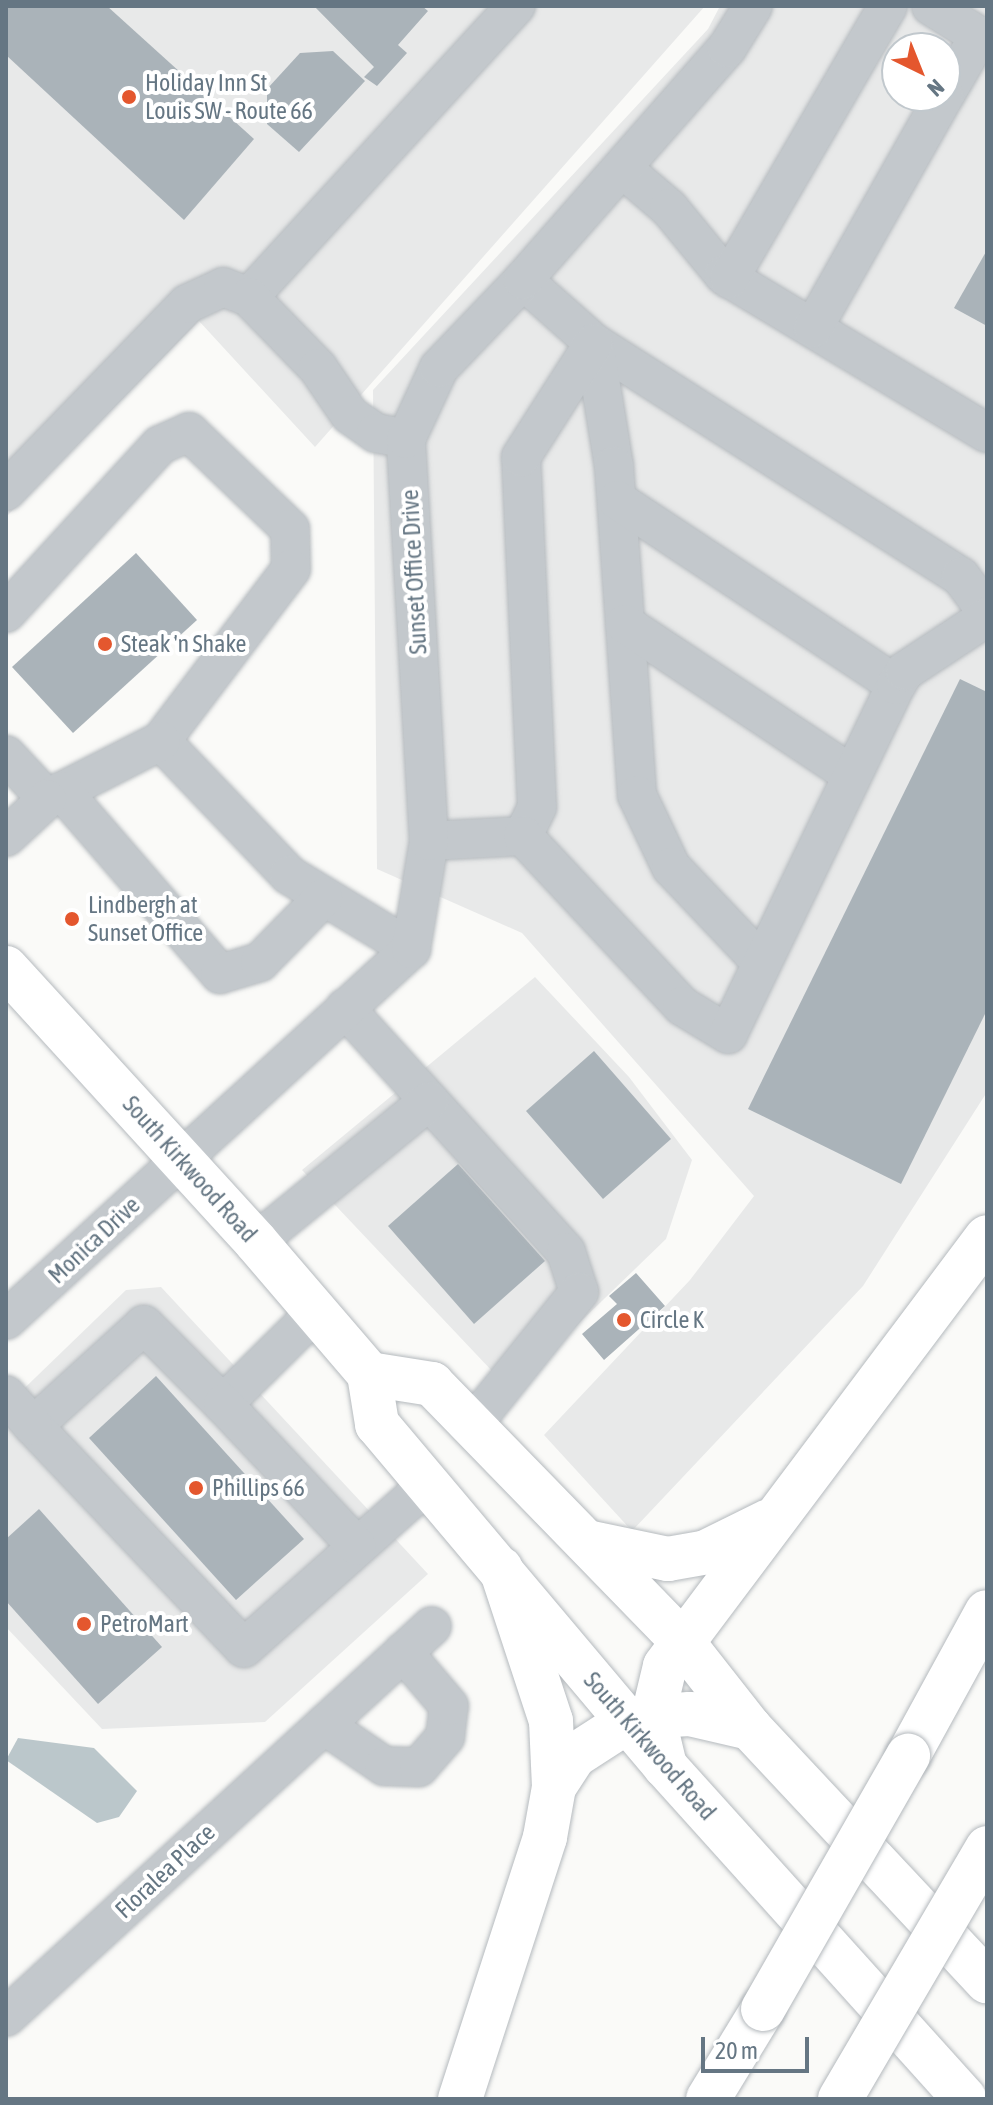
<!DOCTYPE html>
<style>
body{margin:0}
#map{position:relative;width:993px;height:2105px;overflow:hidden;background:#fafaf8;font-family:"Asap Condensed",sans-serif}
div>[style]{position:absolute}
.built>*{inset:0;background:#e8e9e9}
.water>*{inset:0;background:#bbc7cb}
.building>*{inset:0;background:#aab3b9}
.roads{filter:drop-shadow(0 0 2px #b5babe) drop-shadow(0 0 2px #b5babe)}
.minor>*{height:38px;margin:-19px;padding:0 19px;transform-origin:19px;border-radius:19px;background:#c3c8cc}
.major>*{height:44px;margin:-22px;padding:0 22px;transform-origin:22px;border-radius:22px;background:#fff}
.highway>*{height:44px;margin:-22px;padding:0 22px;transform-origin:22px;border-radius:22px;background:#fff}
.bridges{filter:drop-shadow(0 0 2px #b4b9bd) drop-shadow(0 0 2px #b4b9bd)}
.highway-bridge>*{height:44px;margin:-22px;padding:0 22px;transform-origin:22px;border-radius:22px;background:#fff}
.dots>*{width:22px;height:22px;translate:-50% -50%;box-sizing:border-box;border:4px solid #fff;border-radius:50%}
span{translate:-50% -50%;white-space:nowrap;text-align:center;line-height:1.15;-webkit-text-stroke:8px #fff;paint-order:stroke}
.poi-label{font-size:24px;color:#657683}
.left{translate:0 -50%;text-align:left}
.street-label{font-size:24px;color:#657683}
.frame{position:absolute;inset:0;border:8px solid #657683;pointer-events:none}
.north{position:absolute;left:881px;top:32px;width:80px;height:80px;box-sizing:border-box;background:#fff;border:2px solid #c1c8cd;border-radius:50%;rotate:137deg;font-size:22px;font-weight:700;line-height:32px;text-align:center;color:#657683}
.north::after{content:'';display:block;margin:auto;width:28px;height:36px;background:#e4572e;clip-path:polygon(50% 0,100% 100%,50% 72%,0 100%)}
.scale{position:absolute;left:701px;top:2037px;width:108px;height:36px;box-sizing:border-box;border:4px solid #657683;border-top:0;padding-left:10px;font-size:24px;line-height:28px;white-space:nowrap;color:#657683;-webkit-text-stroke:6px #fff;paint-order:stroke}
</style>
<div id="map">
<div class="built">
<i style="clip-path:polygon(6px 6px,705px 6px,315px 447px,199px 321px,6px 517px)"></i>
<i style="clip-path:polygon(evenodd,720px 6px,987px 6px,987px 1092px,863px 1286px,632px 1531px,544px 1435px,690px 1280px,754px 1196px,522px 933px,377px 869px,373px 390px,708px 29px,720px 6px,897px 48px,945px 48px,945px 96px,897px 96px,897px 48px)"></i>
<i style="clip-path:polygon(535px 977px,629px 1077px,692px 1160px,666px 1239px,510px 1390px,302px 1170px)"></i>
<i style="clip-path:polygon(161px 1287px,428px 1574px,265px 1722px,102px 1729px,6px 1627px,6px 1406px,126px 1290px)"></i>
</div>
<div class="water">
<i style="clip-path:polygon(18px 1738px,94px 1748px,137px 1791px,119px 1817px,97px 1823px,6px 1760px)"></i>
</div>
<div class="building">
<i style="clip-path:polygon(6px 6px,107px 6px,254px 139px,184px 220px,6px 55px)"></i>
<i style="clip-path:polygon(314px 6px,422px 6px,428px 11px,398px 45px,407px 53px,377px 86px,364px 77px,374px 67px)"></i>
<i style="clip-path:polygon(333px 51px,365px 81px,299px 152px,267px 124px,267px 89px,300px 53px)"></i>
<i style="clip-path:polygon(987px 250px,987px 326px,954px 308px)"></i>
<i style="clip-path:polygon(136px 553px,197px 620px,73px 733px,12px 667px)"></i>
<i style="clip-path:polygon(960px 679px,987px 692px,987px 1010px,901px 1184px,748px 1109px)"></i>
<i style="clip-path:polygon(594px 1051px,671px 1139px,603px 1199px,526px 1111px)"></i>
<i style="clip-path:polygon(458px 1164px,545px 1261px,474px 1324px,388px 1226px)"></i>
<i style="clip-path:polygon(636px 1273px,665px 1306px,604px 1360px,582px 1334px,617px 1304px,609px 1296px)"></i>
<i style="clip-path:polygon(156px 1376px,304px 1539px,236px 1600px,89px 1438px)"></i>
<i style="clip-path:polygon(39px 1509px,162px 1647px,98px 1704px,6px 1601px,6px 1539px)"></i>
</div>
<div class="roads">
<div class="minor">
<i style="left:931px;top:6px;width:57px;rotate:32deg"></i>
<i style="left:979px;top:36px;width:68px;rotate:120deg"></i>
<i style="left:622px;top:168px;width:62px;rotate:40.4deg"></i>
<i style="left:669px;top:208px;width:87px;rotate:50.6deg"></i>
<i style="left:724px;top:275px;width:307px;rotate:31deg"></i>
<i style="left:729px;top:279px;width:316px;rotate:-59.8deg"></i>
<i style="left:523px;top:280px;width:95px;rotate:41.6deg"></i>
<i style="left:594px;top:343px;width:435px;rotate:32.5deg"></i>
<i style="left:961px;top:577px;width:44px;rotate:53.4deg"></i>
<i style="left:249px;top:297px;width:395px;rotate:-47.5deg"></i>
<i style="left:813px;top:328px;width:266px;rotate:-60.5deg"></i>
<i style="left:594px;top:343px;width:125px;rotate:80.8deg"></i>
<i style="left:614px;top:466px;width:330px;rotate:86deg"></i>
<i style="left:637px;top:795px;width:80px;rotate:64.7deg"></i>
<i style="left:671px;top:867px;width:131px;rotate:46.5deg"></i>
<i style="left:6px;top:491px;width:260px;rotate:-45.9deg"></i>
<i style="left:187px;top:304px;width:40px;rotate:-25deg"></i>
<i style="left:223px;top:287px;width:28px;rotate:21deg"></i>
<i style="left:249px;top:297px;width:99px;rotate:45.8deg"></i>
<i style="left:318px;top:368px;width:57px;rotate:55.8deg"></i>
<i style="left:350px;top:415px;width:32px;rotate:35deg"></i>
<i style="left:376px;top:433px;width:31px;rotate:11deg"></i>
<i style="left:617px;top:500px;width:335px;rotate:33.5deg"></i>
<i style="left:6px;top:613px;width:228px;rotate:-47.5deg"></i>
<i style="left:160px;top:445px;width:32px;rotate:-24deg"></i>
<i style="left:189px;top:432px;width:140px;rotate:43.8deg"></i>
<i style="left:290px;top:529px;width:40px;rotate:88.6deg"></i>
<i style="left:291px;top:569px;width:216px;rotate:127.1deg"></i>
<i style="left:161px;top:741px;width:185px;rotate:46.3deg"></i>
<i style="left:289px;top:875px;width:143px;rotate:31.2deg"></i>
<i style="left:625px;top:624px;width:269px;rotate:33.6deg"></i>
<i style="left:6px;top:755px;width:60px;rotate:47deg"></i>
<i style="left:47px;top:799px;width:128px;rotate:-27deg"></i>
<i style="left:62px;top:791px;width:242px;rotate:49.2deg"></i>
<i style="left:220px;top:974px;width:42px;rotate:-16.7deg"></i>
<i style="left:260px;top:962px;width:90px;rotate:-45.5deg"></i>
<i style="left:523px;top:836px;width:32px;rotate:-64deg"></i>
<i style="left:537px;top:807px;width:350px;rotate:-92.6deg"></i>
<i style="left:521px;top:457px;width:135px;rotate:-57.4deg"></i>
<i style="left:6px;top:837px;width:56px;rotate:-42.8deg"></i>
<i style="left:429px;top:841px;width:94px;rotate:-3deg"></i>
<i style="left:523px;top:836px;width:233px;rotate:46.9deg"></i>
<i style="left:682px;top:1006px;width:54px;rotate:31.3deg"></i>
<i style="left:728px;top:1034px;width:387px;rotate:-64.3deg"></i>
<i style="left:896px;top:685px;width:17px;rotate:-57deg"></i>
<i style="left:905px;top:671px;width:98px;rotate:-33.4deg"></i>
<i style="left:345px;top:1008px;width:329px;rotate:47.8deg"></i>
<i style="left:566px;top:1252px;width:42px;rotate:72deg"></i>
<i style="left:579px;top:1292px;width:171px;rotate:128.8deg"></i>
<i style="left:256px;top:1242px;width:223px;rotate:-39.2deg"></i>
<i style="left:316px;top:1312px;width:131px;rotate:135.3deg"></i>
<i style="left:223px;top:1404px;width:112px;rotate:-135deg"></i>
<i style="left:144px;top:1325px;width:150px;rotate:137.7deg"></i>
<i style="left:33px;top:1426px;width:306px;rotate:46.5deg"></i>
<i style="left:244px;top:1648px;width:246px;rotate:-41.7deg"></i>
<i style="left:6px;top:1320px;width:549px;rotate:-42.49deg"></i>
<i style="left:411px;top:949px;width:109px;rotate:-80.5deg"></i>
<i style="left:429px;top:841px;width:403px;rotate:-93.3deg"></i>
<i style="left:406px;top:439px;width:78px;rotate:-65.1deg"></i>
<i style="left:439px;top:368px;width:122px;rotate:-46.3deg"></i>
<i style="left:523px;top:280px;width:309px;rotate:-48.7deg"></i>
<i style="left:727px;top:48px;width:49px;rotate:-58.2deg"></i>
<i style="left:6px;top:1395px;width:41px;rotate:48.9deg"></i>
<i style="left:223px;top:1404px;width:195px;rotate:46.7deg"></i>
<i style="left:324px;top:1725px;width:73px;rotate:34.3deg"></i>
<i style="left:384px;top:1766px;width:35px;rotate:2deg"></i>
<i style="left:419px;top:1767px;width:40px;rotate:-49deg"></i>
<i style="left:445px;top:1737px;width:31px;rotate:-83deg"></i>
<i style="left:449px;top:1706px;width:71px;rotate:-130.4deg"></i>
<i style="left:6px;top:2017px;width:578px;rotate:-42.55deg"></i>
</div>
<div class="major">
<i style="left:6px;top:968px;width:371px;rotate:47.6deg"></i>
<i style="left:256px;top:1242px;width:174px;rotate:49.4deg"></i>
<i style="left:369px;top:1374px;width:51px;rotate:80.9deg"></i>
<i style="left:377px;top:1424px;width:447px;rotate:49.9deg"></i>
<i style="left:665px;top:1766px;width:448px;rotate:48deg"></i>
<i style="left:369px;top:1374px;width:64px;rotate:9deg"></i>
<i style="left:432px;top:1384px;width:357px;rotate:45.8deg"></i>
<i style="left:681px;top:1640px;width:112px;rotate:51.9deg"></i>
<i style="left:750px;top:1728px;width:347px;rotate:46.9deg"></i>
</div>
<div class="highway">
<i style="left:587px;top:1542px;width:83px;rotate:11.9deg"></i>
<i style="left:668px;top:1559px;width:39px;rotate:-10deg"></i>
<i style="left:706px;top:1552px;width:70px;rotate:-26.2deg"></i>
<i style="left:501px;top:1569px;width:160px;rotate:71.8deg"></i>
<i style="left:551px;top:1721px;width:66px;rotate:87.4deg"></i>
<i style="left:908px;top:1756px;width:164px;rotate:-61.3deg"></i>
<i style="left:665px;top:1766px;width:51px;rotate:-103.5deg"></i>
<i style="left:653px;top:1716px;width:51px;rotate:-76.5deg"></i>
<i style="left:665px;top:1666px;width:536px;rotate:-53.11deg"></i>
<i style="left:460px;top:2099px;width:275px;rotate:-72deg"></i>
<i style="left:545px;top:1837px;width:51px;rotate:-79.8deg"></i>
<i style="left:554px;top:1787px;width:37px;rotate:-57deg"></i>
<i style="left:574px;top:1756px;width:64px;rotate:-32.9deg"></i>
<i style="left:628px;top:1721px;width:25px;rotate:-11deg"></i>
<i style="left:653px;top:1716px;width:37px;rotate:-3deg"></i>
<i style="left:690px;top:1714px;width:62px;rotate:13.1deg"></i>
<i style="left:708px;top:2099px;width:105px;rotate:-58.6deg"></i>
</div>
</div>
<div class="bridges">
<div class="highway-bridge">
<i style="left:763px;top:2009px;width:292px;rotate:-60.2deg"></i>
<i style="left:840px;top:2099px;width:291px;rotate:-59.6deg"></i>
</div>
</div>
<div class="dots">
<i style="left:129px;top:97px;background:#e4572e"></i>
<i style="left:105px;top:644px;background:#e4572e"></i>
<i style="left:72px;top:919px;background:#e4572e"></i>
<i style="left:624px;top:1320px;background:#e4572e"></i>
<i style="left:196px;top:1488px;background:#e4572e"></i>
<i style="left:84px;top:1624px;background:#e4572e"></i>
</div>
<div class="poi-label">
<span class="left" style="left:145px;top:97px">Holiday Inn St<br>Louis SW - Route 66</span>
<span class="left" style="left:121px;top:644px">Steak 'n Shake</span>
<span class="left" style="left:88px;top:919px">Lindbergh at<br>Sunset Office</span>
<span class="left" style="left:640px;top:1320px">Circle K</span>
<span class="left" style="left:212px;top:1488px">Phillips 66</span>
<span class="left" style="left:100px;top:1624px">PetroMart</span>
</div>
<div class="street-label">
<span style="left:414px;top:572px;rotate:-93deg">Sunset Office Drive</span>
<span style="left:190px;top:1169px;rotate:48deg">South Kirkwood Road</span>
<span style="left:94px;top:1240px;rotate:-43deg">Monica Drive</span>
<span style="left:650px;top:1746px;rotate:49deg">South Kirkwood Road</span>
<span style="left:165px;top:1871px;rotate:-43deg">Floralea Place</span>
</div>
<div class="frame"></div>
<div class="north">N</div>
<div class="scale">20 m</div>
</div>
